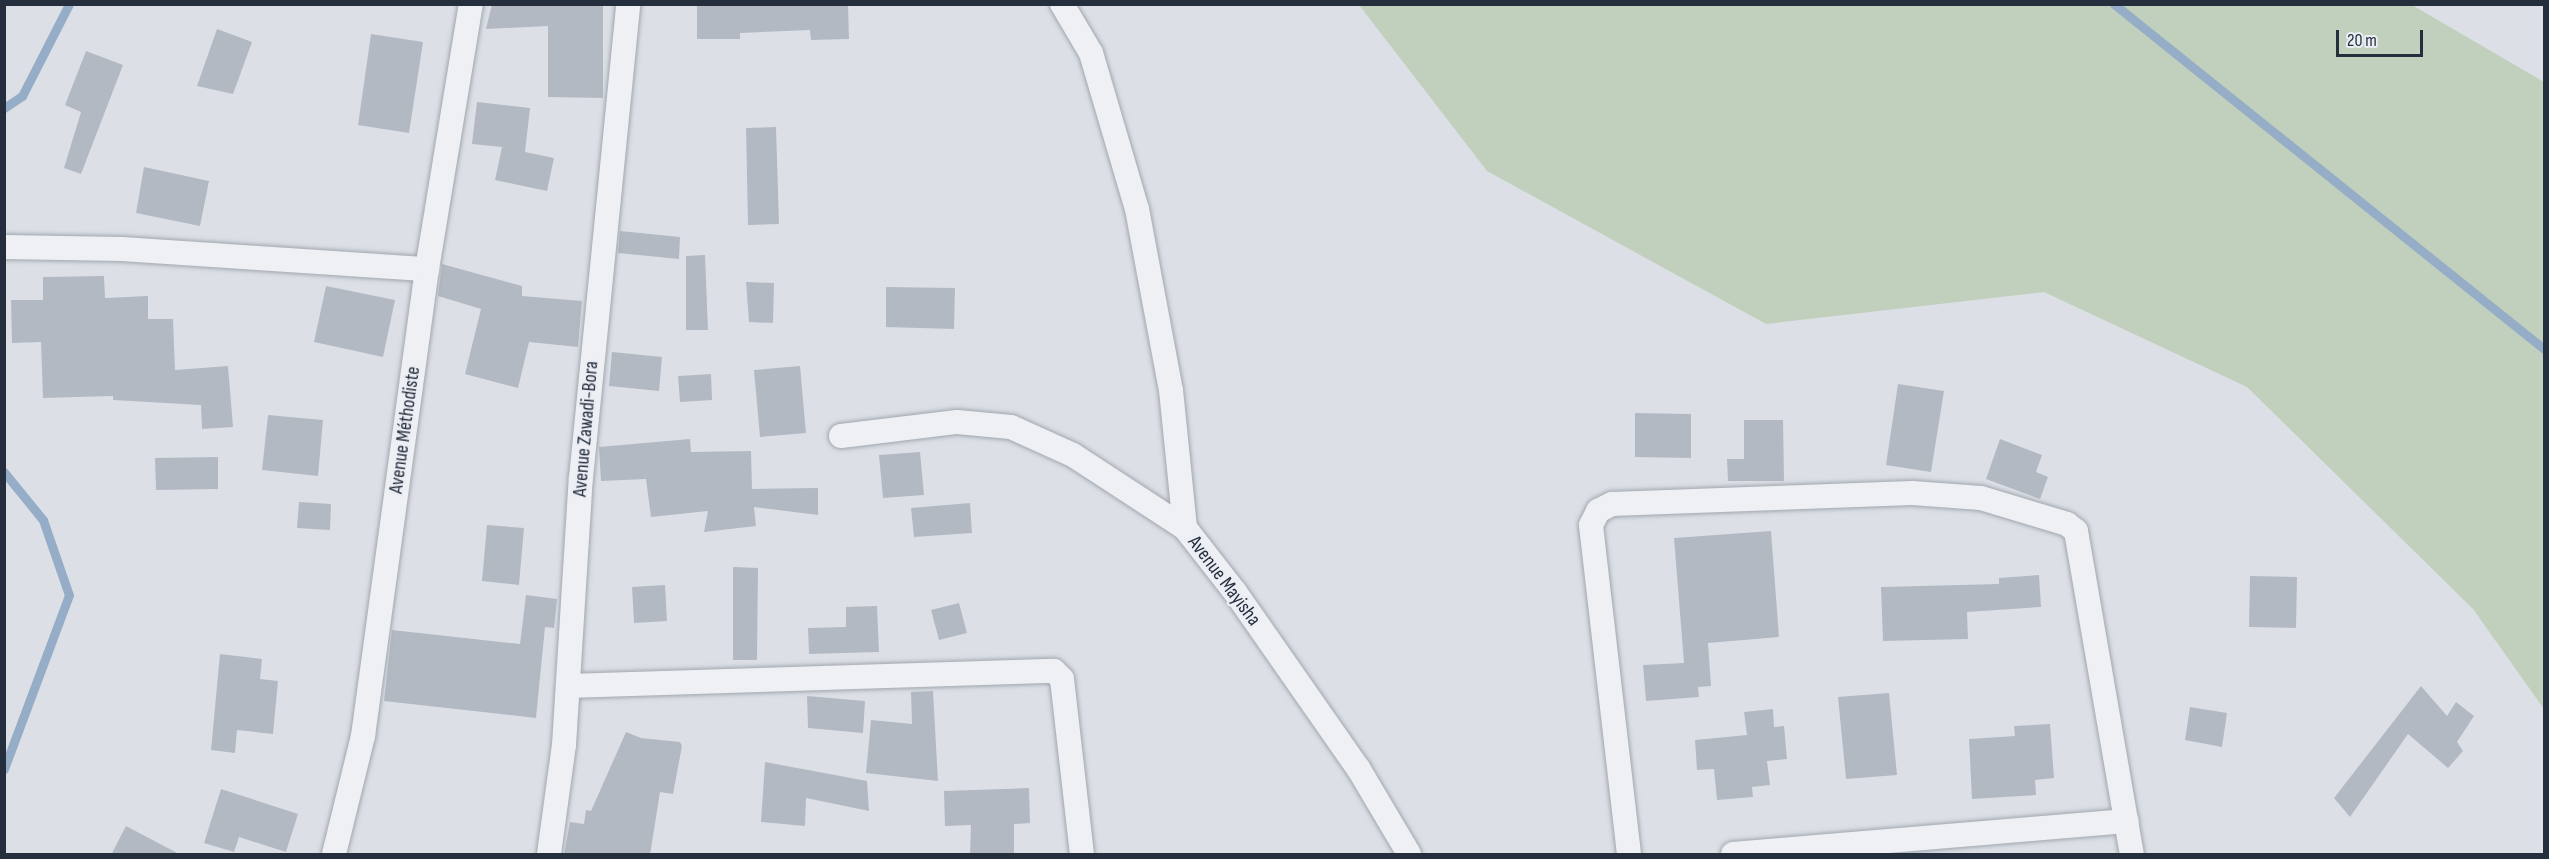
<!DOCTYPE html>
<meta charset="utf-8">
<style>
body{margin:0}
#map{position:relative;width:2549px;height:859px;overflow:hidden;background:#dce0e6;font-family:"Sofia Sans Condensed",sans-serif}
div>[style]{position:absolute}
.green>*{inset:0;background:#c1d0bd}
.stream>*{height:9px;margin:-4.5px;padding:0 4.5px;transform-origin:4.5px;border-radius:4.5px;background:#96adc7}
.building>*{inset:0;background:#b3b9c3}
.roads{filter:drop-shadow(0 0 2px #a1a7b0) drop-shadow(0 0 2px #a1a7b0)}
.minor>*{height:24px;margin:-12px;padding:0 12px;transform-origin:12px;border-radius:12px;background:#eef0f4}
span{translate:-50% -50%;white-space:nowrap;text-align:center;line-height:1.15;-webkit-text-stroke:5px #ebeef4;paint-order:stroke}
.street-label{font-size:20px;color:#252e3c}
.frame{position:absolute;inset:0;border:6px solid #252e3c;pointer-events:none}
.scale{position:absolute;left:2336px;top:30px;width:87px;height:27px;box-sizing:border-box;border:3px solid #252e3c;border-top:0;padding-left:8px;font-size:18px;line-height:21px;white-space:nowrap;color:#252e3c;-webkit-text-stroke:4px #ebeef4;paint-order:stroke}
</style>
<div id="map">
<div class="green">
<i style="clip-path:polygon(1359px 5px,2412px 5px,2544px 82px,2544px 709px,2473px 609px,2247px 387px,2044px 292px,1766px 324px,1487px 171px)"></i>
</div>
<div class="stream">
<i style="left:2114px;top:4px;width:551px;rotate:38.74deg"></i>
<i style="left:4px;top:108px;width:22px;rotate:-34deg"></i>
<i style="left:22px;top:96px;width:103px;rotate:-62.9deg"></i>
<i style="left:4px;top:472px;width:62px;rotate:50.9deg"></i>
<i style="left:43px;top:520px;width:79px;rotate:70.9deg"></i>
<i style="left:69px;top:595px;width:186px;rotate:110.5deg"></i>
</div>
<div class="building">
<i style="clip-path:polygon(492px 4px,603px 4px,603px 98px,548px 97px,548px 26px,486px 29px)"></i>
<i style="clip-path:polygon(697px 4px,848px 4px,849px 39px,811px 40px,810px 30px,740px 33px,740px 39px,697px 39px)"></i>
<i style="clip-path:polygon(217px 29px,252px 42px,233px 94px,197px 86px)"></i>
<i style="clip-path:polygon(371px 34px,423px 42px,409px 133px,358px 125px)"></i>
<i style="clip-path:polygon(86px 51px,123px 65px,81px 174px,64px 168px,81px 112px,65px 105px)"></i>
<i style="clip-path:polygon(477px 102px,530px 108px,525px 152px,554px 158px,547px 191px,495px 180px,502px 147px,472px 144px)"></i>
<i style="clip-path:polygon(776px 127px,779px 224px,748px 225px,746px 128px)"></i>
<i style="clip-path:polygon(144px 167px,209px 181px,200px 226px,136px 213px)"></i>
<i style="clip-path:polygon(620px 231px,680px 237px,679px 259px,618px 253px)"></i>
<i style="clip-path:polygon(705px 255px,708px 330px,686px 330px,686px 256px)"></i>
<i style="clip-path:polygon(442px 264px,522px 286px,522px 296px,582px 301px,578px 347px,529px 342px,518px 388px,465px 374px,481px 309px,438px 296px)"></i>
<i style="clip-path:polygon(104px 276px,105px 298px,148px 296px,148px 319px,173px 319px,175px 370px,228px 366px,233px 427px,202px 429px,201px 405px,113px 400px,113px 396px,43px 398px,41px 342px,12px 343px,11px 300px,43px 300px,43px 277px)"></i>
<i style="clip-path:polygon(746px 282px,774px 283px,773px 323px,749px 322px)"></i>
<i style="clip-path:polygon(326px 286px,395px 300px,383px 357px,314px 342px)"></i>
<i style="clip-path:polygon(886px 287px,955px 288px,954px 329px,886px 327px)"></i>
<i style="clip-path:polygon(612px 352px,662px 357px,659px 391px,609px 386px)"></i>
<i style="clip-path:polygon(800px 366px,806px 433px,760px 437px,754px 370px)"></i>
<i style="clip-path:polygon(711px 374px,712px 400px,680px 402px,678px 376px)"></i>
<i style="clip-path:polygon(1898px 384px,1944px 391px,1931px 472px,1886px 465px)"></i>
<i style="clip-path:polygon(1635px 413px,1691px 414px,1691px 458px,1635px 457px)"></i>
<i style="clip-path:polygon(268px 415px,323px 420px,318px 476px,262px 470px)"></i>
<i style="clip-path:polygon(1744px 420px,1783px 420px,1784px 481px,1728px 481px,1727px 459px,1744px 459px)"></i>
<i style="clip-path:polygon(690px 439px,691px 452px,751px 451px,752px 489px,818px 488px,818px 515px,754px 507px,756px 526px,704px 532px,708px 511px,651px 517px,646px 479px,601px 481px,599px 447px)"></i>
<i style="clip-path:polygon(2000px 439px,2042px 455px,2036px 472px,2048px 477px,2040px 499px,1986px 479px)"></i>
<i style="clip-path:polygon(920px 452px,924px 495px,883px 498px,879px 455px)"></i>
<i style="clip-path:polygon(218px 457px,218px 489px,156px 490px,155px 458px)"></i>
<i style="clip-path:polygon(299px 502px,331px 504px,330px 530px,297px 528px)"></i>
<i style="clip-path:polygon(970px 503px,972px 533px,914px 537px,911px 508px)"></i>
<i style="clip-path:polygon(487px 525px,524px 528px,519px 585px,482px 581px)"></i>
<i style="clip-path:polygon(1771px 531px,1779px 637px,1708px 643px,1711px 686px,1698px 687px,1699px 697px,1646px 701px,1643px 665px,1684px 663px,1674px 538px)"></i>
<i style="clip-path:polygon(733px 567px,758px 568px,757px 660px,733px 660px)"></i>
<i style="clip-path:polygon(2039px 575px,2041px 607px,1967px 612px,1968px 639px,1883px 641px,1881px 587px,1999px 584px,1999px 578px)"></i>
<i style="clip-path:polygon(2250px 576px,2297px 577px,2296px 628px,2249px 627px)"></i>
<i style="clip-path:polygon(665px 585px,667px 621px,634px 623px,632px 587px)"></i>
<i style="clip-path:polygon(526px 595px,557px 599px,554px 628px,545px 627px,536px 718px,384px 701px,392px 630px,520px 644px)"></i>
<i style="clip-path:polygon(959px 603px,967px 633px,939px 640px,931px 610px)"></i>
<i style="clip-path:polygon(877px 606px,879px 652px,809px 654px,808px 628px,846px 627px,846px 607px)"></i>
<i style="clip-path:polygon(220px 654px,262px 659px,260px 679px,278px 681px,273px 734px,237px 730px,235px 753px,211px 750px)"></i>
<i style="clip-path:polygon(2421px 686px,2447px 716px,2456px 702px,2474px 716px,2457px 742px,2463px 751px,2448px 768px,2408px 734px,2350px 817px,2334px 798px)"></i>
<i style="clip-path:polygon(933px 691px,938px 781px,866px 773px,871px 720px,912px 724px,911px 692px)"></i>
<i style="clip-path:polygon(1889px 693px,1897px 775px,1846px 779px,1838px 697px)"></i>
<i style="clip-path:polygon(807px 696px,865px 701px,863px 733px,808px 728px)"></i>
<i style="clip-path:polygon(2190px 707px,2227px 713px,2222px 747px,2185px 740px)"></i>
<i style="clip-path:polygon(1773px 709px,1774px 727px,1784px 726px,1787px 759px,1767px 761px,1770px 785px,1752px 787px,1753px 797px,1717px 800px,1714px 769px,1697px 770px,1695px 740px,1747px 735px,1744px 712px)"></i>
<i style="clip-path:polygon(2050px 724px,2054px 778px,2035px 780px,2036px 795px,1972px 799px,1969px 739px,2015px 736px,2014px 726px)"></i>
<i style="clip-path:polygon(626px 732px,641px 738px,680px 742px,682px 746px,673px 794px,660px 792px,650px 855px,564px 855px,570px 822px,584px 824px,586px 810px,591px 811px)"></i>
<i style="clip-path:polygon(765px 762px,867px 781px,869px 811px,806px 798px,805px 826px,761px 822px)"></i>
<i style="clip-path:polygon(1029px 788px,1030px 823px,1014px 824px,1014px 855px,970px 855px,971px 825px,945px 826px,944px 791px)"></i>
<i style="clip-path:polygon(221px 789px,298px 814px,286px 852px,239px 837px,234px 852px,204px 843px)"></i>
<i style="clip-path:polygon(126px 826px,181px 855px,111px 855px)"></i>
</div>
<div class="roads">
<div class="minor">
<i style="left:1062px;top:4px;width:57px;rotate:59.4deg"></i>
<i style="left:1091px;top:53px;width:163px;rotate:73.6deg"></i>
<i style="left:1137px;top:209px;width:184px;rotate:79.4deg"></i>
<i style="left:1171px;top:390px;width:139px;rotate:84.2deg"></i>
<i style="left:4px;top:247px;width:118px;rotate:1deg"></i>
<i style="left:122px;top:249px;width:306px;rotate:3.8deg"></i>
<i style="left:841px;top:436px;width:117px;rotate:-6.9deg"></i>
<i style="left:957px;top:422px;width:54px;rotate:5.3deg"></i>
<i style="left:1011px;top:427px;width:68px;rotate:24.3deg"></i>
<i style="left:1073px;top:455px;width:134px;rotate:33.1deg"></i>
<i style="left:1185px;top:528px;width:81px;rotate:52deg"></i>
<i style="left:1235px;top:592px;width:215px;rotate:55.1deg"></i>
<i style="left:1358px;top:768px;width:100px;rotate:59.3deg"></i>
<i style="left:568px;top:686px;width:486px;rotate:-1.8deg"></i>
<i style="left:1054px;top:671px;width:11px;rotate:45deg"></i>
<i style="left:1062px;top:679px;width:176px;rotate:83.5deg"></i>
<i style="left:334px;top:854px;width:122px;rotate:-76.2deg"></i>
<i style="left:363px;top:736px;width:471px;rotate:-82.2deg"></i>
<i style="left:427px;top:269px;width:269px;rotate:-80.6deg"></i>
<i style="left:549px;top:854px;width:110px;rotate:-82.2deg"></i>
<i style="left:564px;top:745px;width:268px;rotate:-86.4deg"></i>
<i style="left:581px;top:478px;width:476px;rotate:-84.3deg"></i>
<i style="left:1629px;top:854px;width:331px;rotate:-96.6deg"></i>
<i style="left:1591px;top:525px;width:16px;rotate:-63deg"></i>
<i style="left:1598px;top:511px;width:16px;rotate:-27deg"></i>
<i style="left:1612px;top:504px;width:300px;rotate:-2.1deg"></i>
<i style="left:1912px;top:493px;width:69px;rotate:4.1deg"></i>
<i style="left:1981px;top:498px;width:90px;rotate:16.8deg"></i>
<i style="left:2067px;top:524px;width:11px;rotate:38deg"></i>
<i style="left:2076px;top:531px;width:328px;rotate:80.2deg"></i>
<i style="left:1733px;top:854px;width:395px;rotate:-4.8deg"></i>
</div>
</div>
<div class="street-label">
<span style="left:586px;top:429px;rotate:-85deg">Avenue Zawadi-Bora</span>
<span style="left:405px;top:430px;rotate:-82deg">Avenue Méthodiste</span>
<span style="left:1224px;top:581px;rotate:53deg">Avenue Mayisha</span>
</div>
<div class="frame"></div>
<div class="scale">20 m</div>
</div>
